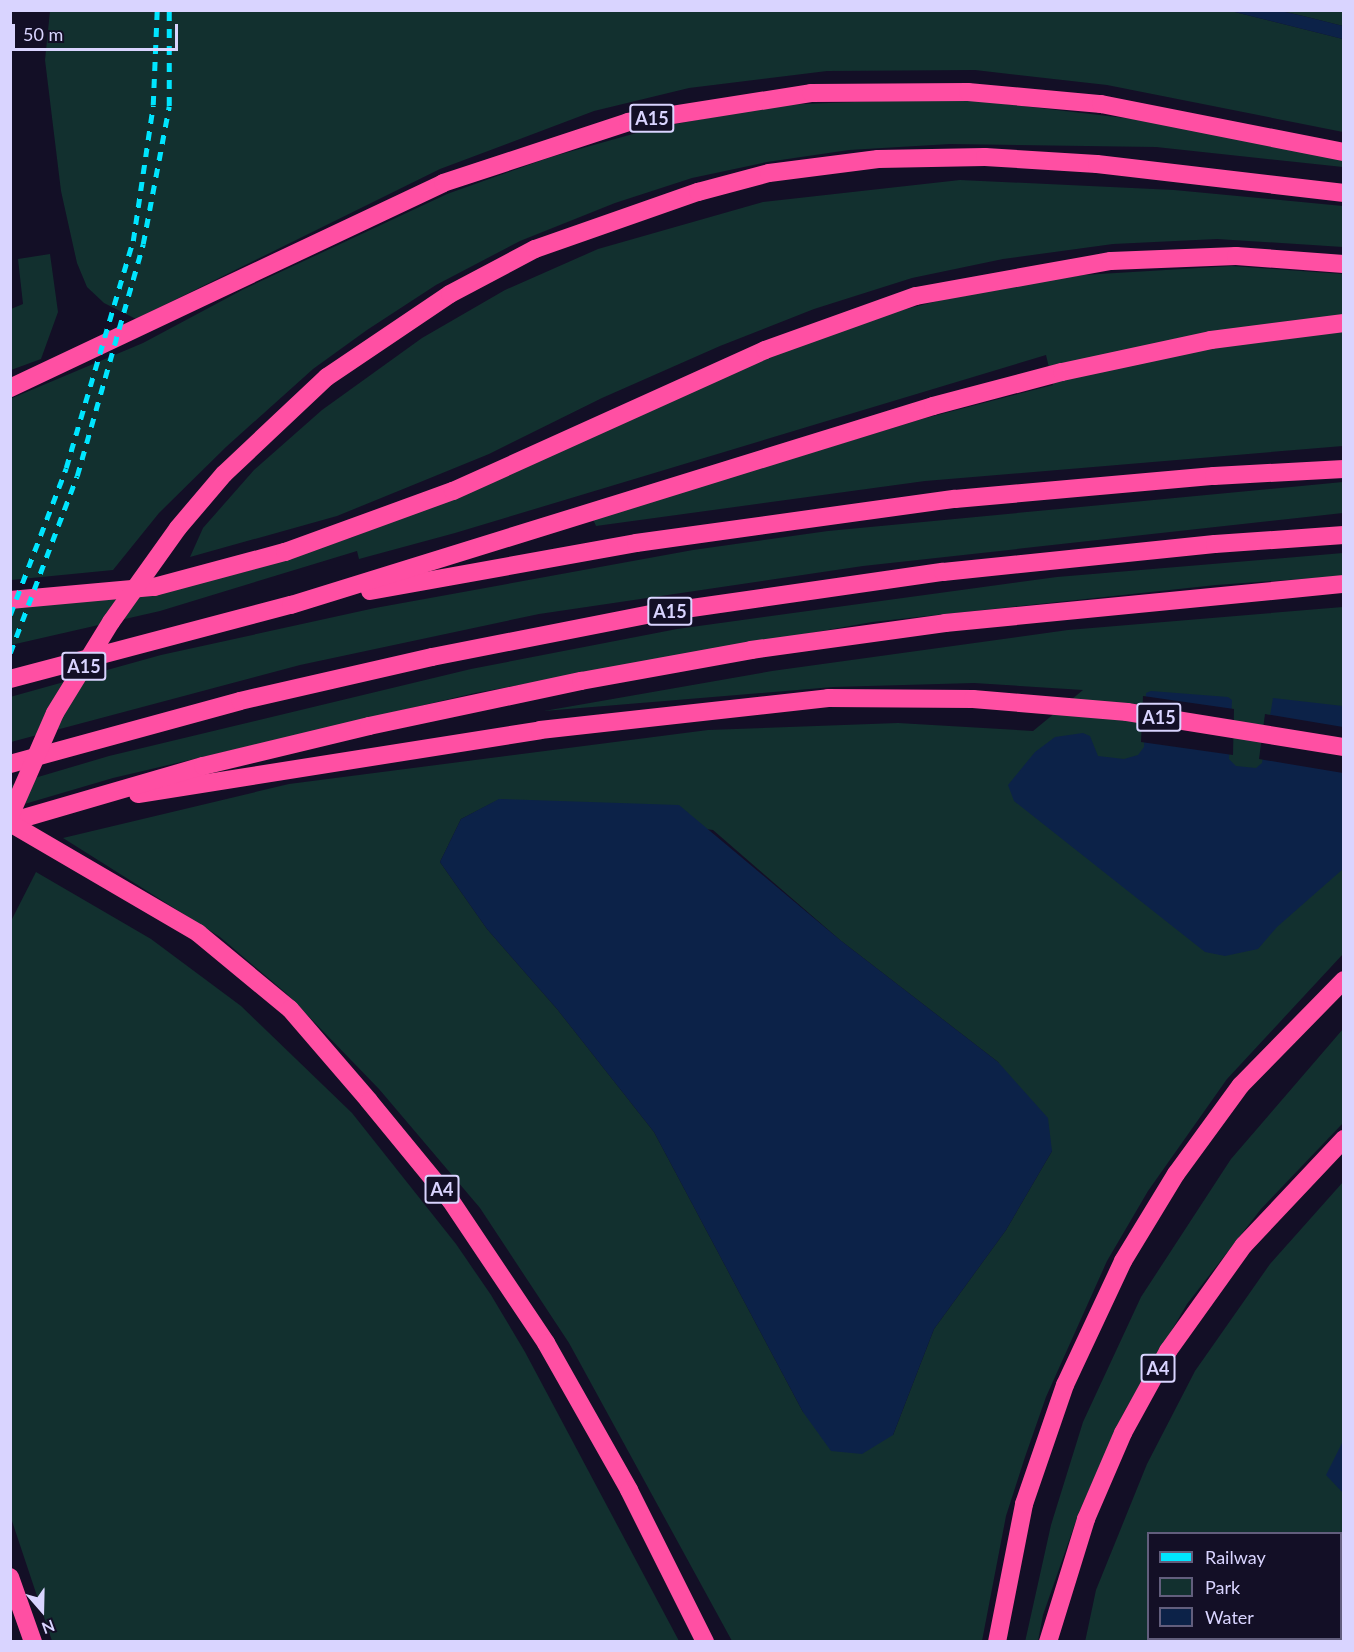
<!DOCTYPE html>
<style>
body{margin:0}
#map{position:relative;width:1354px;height:1652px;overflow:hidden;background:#130f26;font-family:Lato,sans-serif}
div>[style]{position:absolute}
.green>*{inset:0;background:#12302f}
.water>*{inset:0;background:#0c2248}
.pier>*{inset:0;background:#130f26}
.service>*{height:9px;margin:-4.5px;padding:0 4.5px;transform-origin:4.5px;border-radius:4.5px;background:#3d3a85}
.motorway>*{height:18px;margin:-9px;padding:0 9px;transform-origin:9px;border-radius:9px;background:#ff4fa3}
.rail>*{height:4.5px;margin-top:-2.25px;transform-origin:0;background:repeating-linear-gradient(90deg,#00e5ff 0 9px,transparent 0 17px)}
.motorway-bridge>*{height:18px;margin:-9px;padding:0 9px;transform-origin:9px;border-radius:9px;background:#ff4fa3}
span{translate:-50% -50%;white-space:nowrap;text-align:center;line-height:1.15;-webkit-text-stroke:5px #130f26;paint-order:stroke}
.shield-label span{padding:2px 4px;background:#130f26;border:2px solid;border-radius:4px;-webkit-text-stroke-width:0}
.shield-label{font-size:18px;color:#d9d4ff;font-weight:700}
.frame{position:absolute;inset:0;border:12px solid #d9d4ff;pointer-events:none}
.legend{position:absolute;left:1147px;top:1532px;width:195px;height:108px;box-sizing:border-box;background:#130f26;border:2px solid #625e7d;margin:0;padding:8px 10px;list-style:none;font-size:18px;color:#d9d4ff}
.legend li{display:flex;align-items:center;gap:12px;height:30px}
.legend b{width:30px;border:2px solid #625e7d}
.north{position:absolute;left:12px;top:1580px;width:60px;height:60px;-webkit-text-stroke:4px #130f26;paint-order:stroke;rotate:160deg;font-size:16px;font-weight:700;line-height:24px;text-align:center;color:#d9d4ff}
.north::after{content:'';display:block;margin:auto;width:21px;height:27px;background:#d9d4ff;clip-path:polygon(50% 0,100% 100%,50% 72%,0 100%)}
.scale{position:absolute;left:12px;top:24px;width:166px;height:27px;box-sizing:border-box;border:3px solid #d9d4ff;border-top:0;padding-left:8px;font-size:18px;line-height:21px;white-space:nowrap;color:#d9d4ff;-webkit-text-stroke:4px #130f26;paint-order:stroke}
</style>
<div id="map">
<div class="green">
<i style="clip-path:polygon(50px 11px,1231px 11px,1343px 39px,1343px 132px,1107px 85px,975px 70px,827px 71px,689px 88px,594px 111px,440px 169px,136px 319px,104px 303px,87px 287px,77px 263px,61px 191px,45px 60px)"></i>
<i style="clip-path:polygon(1281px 11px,1343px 11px,1343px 26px,1303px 16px)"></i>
<i style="clip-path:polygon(955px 98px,1142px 120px,1343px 160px,1343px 167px,1156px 147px,950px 144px,849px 150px,767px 162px,692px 178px,615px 203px,520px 241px,436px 285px,367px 330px,313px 369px,226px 447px,159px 513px,113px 570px,11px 580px,10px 399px,143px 343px,244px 289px,447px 194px,551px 157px,654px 128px,779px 105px)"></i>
<i style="clip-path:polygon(960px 180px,1174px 190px,1343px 206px,1343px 247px,1217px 239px,1113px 244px,1003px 259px,912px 278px,814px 309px,720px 346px,602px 398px,489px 454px,337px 516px,190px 557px,203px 528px,254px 470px,322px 410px,422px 338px,505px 290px,598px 249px,763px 202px)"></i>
<i style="clip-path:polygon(50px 254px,58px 312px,41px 359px,11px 370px,11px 309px,23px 304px,18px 259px)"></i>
<i style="clip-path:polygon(1232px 266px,1343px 274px,1343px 446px,925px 481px,596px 526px,593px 519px,922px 419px,1053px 385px,1046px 355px,455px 533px,359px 559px,357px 551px,160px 611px,11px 645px,11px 607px,164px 590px,245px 572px,353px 537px,445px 500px,772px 354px,902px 310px,969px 293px,1083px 275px)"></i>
<i style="clip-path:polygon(1343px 482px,1343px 513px,863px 566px,539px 614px,300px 665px,11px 742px,10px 697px,161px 655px,375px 608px,693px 550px,828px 531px)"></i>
<i style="clip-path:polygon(1343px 553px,1343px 576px,1216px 585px,872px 622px,475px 693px,113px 778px,11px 808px,11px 785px,109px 756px,471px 669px,677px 629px,1057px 577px)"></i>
<i style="clip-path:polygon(evenodd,1343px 607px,1343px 954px,1227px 1079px,1148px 1191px,1107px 1261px,1046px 1397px,1025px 1457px,1006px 1516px,982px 1641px,732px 1641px,569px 1343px,480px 1208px,379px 1089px,287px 994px,220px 937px,63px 838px,289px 784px,708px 730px,898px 723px,1033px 731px,1083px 690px,974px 683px,833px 687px,544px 711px,772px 671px,1068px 630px,1343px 607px,500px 799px,713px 830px,840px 940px,998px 1062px,1052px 1151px,1006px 1230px,934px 1329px,893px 1435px,803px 1412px,654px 1132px,557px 1009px,487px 929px,440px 862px,461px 819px,500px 799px)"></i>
<i style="clip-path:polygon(36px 872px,151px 939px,241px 1006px,352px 1113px,456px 1244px,491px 1295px,525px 1352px,679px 1641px,52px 1641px,10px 1515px,10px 923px)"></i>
<i style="clip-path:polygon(1343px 1029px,1343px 1123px,1261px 1209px,1187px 1304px,1124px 1412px,1079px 1512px,1043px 1615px,1038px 1641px,1025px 1642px,1051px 1525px,1083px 1422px,1141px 1297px,1231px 1159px)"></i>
<i style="clip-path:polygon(1343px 1182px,1343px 1619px,1340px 1534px,1148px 1534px,1148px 1638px,1214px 1639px,1085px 1642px,1096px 1590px,1147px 1464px,1195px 1371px,1270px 1264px)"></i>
</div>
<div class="water">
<i style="clip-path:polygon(1231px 11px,1281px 11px,1303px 16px,1343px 26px,1343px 39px)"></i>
<i style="clip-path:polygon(1151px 691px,1228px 697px,1232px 700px,1229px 759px,1236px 766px,1256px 768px,1262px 763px,1273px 698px,1343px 706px,1343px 869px,1277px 927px,1258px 949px,1225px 956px,1205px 952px,1014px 801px,1008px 785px,1035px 752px,1055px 737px,1083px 733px,1090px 736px,1098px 756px,1124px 759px,1138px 755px,1144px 747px,1146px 693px)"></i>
<i style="clip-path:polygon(499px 799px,679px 805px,840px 940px,998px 1062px,1048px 1118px,1052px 1151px,1006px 1230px,934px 1329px,893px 1435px,862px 1454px,831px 1451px,803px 1412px,654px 1132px,557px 1009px,487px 929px,440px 862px,461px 819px)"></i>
<i style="clip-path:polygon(1343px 1441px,1343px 1493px,1326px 1475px)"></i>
</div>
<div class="pier">
<i style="clip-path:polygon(1143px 696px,1234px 709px,1233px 755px,1141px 742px)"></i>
<i style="clip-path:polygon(1265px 714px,1343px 727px,1343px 773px,1259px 759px)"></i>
</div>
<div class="service">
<i style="left:1340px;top:1629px;width:4px"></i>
</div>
<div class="motorway">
<i style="left:10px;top:388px;width:479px;rotate:-25.3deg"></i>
<i style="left:443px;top:183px;width:195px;rotate:-18.2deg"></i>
<i style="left:628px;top:122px;width:185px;rotate:-9deg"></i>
<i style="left:811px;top:93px;width:157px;rotate:-0.4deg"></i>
<i style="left:968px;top:92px;width:134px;rotate:5.2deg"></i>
<i style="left:1101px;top:104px;width:248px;rotate:11.2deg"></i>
<i style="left:178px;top:528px;width:71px;rotate:-49.6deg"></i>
<i style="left:224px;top:474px;width:141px;rotate:-43.3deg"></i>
<i style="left:327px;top:377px;width:148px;rotate:-34deg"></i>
<i style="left:450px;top:294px;width:96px;rotate:-27.9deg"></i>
<i style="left:535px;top:249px;width:173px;rotate:-19.3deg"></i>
<i style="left:698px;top:192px;width:73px;rotate:-15deg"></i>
<i style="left:769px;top:173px;width:110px;rotate:-7.3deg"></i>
<i style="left:878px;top:159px;width:107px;rotate:-1.1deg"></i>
<i style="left:985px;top:157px;width:112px;rotate:3.6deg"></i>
<i style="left:1097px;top:164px;width:249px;rotate:6.7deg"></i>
<i style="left:370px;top:591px;width:270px;rotate:-10.2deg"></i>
<i style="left:636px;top:543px;width:322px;rotate:-7.9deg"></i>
<i style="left:955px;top:499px;width:260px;rotate:-5.1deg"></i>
<i style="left:1214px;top:476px;width:130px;rotate:-3.1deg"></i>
<i style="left:10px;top:600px;width:145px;rotate:-5.2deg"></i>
<i style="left:154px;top:587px;width:136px;rotate:-15deg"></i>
<i style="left:285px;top:552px;width:179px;rotate:-20deg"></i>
<i style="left:453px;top:491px;width:342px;rotate:-24.3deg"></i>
<i style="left:765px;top:350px;width:160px;rotate:-19.7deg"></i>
<i style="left:916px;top:296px;width:198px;rotate:-10.2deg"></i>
<i style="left:1111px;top:261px;width:125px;rotate:-2.3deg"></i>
<i style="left:1236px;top:256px;width:108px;rotate:4.2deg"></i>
<i style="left:10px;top:679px;width:291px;rotate:-14.8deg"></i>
<i style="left:291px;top:605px;width:672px;rotate:-17.22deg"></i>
<i style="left:933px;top:406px;width:133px;rotate:-14.8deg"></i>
<i style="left:1062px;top:372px;width:152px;rotate:-12.1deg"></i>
<i style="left:1211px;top:340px;width:134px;rotate:-7.3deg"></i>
<i style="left:10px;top:764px;width:238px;rotate:-15.3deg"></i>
<i style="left:240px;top:701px;width:197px;rotate:-12.9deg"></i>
<i style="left:432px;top:657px;width:229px;rotate:-11.1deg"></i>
<i style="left:657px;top:613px;width:289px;rotate:-8.2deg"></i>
<i style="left:943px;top:572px;width:273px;rotate:-5.9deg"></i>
<i style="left:1215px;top:544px;width:129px;rotate:-4deg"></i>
<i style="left:138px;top:794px;width:407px;rotate:-9deg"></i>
<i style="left:540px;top:730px;width:290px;rotate:-6.3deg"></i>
<i style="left:828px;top:698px;width:145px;rotate:0.4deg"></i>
<i style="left:973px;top:699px;width:155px;rotate:4.8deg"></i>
<i style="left:1127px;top:712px;width:220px;rotate:9.2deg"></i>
<i style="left:10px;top:822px;width:201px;rotate:-16.2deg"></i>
<i style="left:203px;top:766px;width:171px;rotate:-13.5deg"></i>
<i style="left:369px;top:726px;width:217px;rotate:-12deg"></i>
<i style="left:581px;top:681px;width:173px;rotate:-10.3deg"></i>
<i style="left:751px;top:650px;width:196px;rotate:-7.9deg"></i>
<i style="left:945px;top:623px;width:401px;rotate:-5.6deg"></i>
<i style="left:10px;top:823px;width:218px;rotate:30.3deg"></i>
<i style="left:198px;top:933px;width:119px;rotate:39.6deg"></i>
<i style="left:290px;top:1009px;width:121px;rotate:49.3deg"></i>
<i style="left:369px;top:1101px;width:129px;rotate:50.6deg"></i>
<i style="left:451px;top:1201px;width:171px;rotate:56.2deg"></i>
<i style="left:546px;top:1343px;width:169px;rotate:60.5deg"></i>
<i style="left:629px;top:1490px;width:170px;rotate:63.4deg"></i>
<i style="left:10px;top:1577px;width:69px;rotate:70.5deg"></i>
<i style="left:997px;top:1642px;width:141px;rotate:-78.9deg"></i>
<i style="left:1024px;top:1504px;width:126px;rotate:-71deg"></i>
<i style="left:1065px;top:1385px;width:137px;rotate:-64.9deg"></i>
<i style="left:1123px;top:1261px;width:102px;rotate:-58.7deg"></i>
<i style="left:1176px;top:1174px;width:110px;rotate:-53.9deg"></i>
<i style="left:1241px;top:1085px;width:147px;rotate:-45.6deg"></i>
<i style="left:1048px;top:1642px;width:129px;rotate:-72.8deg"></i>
<i style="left:1086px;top:1519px;width:94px;rotate:-66.7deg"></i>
<i style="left:1123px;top:1433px;width:94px;rotate:-61.2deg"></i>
<i style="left:1168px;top:1351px;width:130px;rotate:-54.4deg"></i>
<i style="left:1244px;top:1245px;width:146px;rotate:-46.7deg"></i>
</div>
<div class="rail">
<i style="left:10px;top:615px;width:157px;rotate:-69.1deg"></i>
<i style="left:66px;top:468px;width:237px;rotate:-73.6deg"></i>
<i style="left:133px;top:241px;width:137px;rotate:-81.6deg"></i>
<i style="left:153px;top:105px;width:95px;rotate:-87.6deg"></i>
<i style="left:10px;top:653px;width:189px;rotate:-69.3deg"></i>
<i style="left:77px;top:476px;width:241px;rotate:-74.1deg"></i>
<i style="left:143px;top:244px;width:140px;rotate:-79.3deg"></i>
<i style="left:169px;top:106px;width:96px;rotate:-90deg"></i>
</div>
<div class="motorway-bridge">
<i style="left:10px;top:816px;width:112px;rotate:-66.4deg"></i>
<i style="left:55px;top:713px;width:107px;rotate:-58.4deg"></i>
<i style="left:111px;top:622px;width:115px;rotate:-54.5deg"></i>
</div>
<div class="shield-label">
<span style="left:652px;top:118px">A15</span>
<span style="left:670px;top:611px">A15</span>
<span style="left:84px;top:666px">A15</span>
<span style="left:1159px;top:717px">A15</span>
<span style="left:442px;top:1189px">A4</span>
<span style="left:1158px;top:1368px">A4</span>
</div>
<div class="frame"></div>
<ul class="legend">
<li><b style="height:8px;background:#00e5ff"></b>Railway</li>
<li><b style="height:16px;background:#12302f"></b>Park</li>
<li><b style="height:16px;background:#0c2248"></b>Water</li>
</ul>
<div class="north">N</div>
<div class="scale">50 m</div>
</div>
